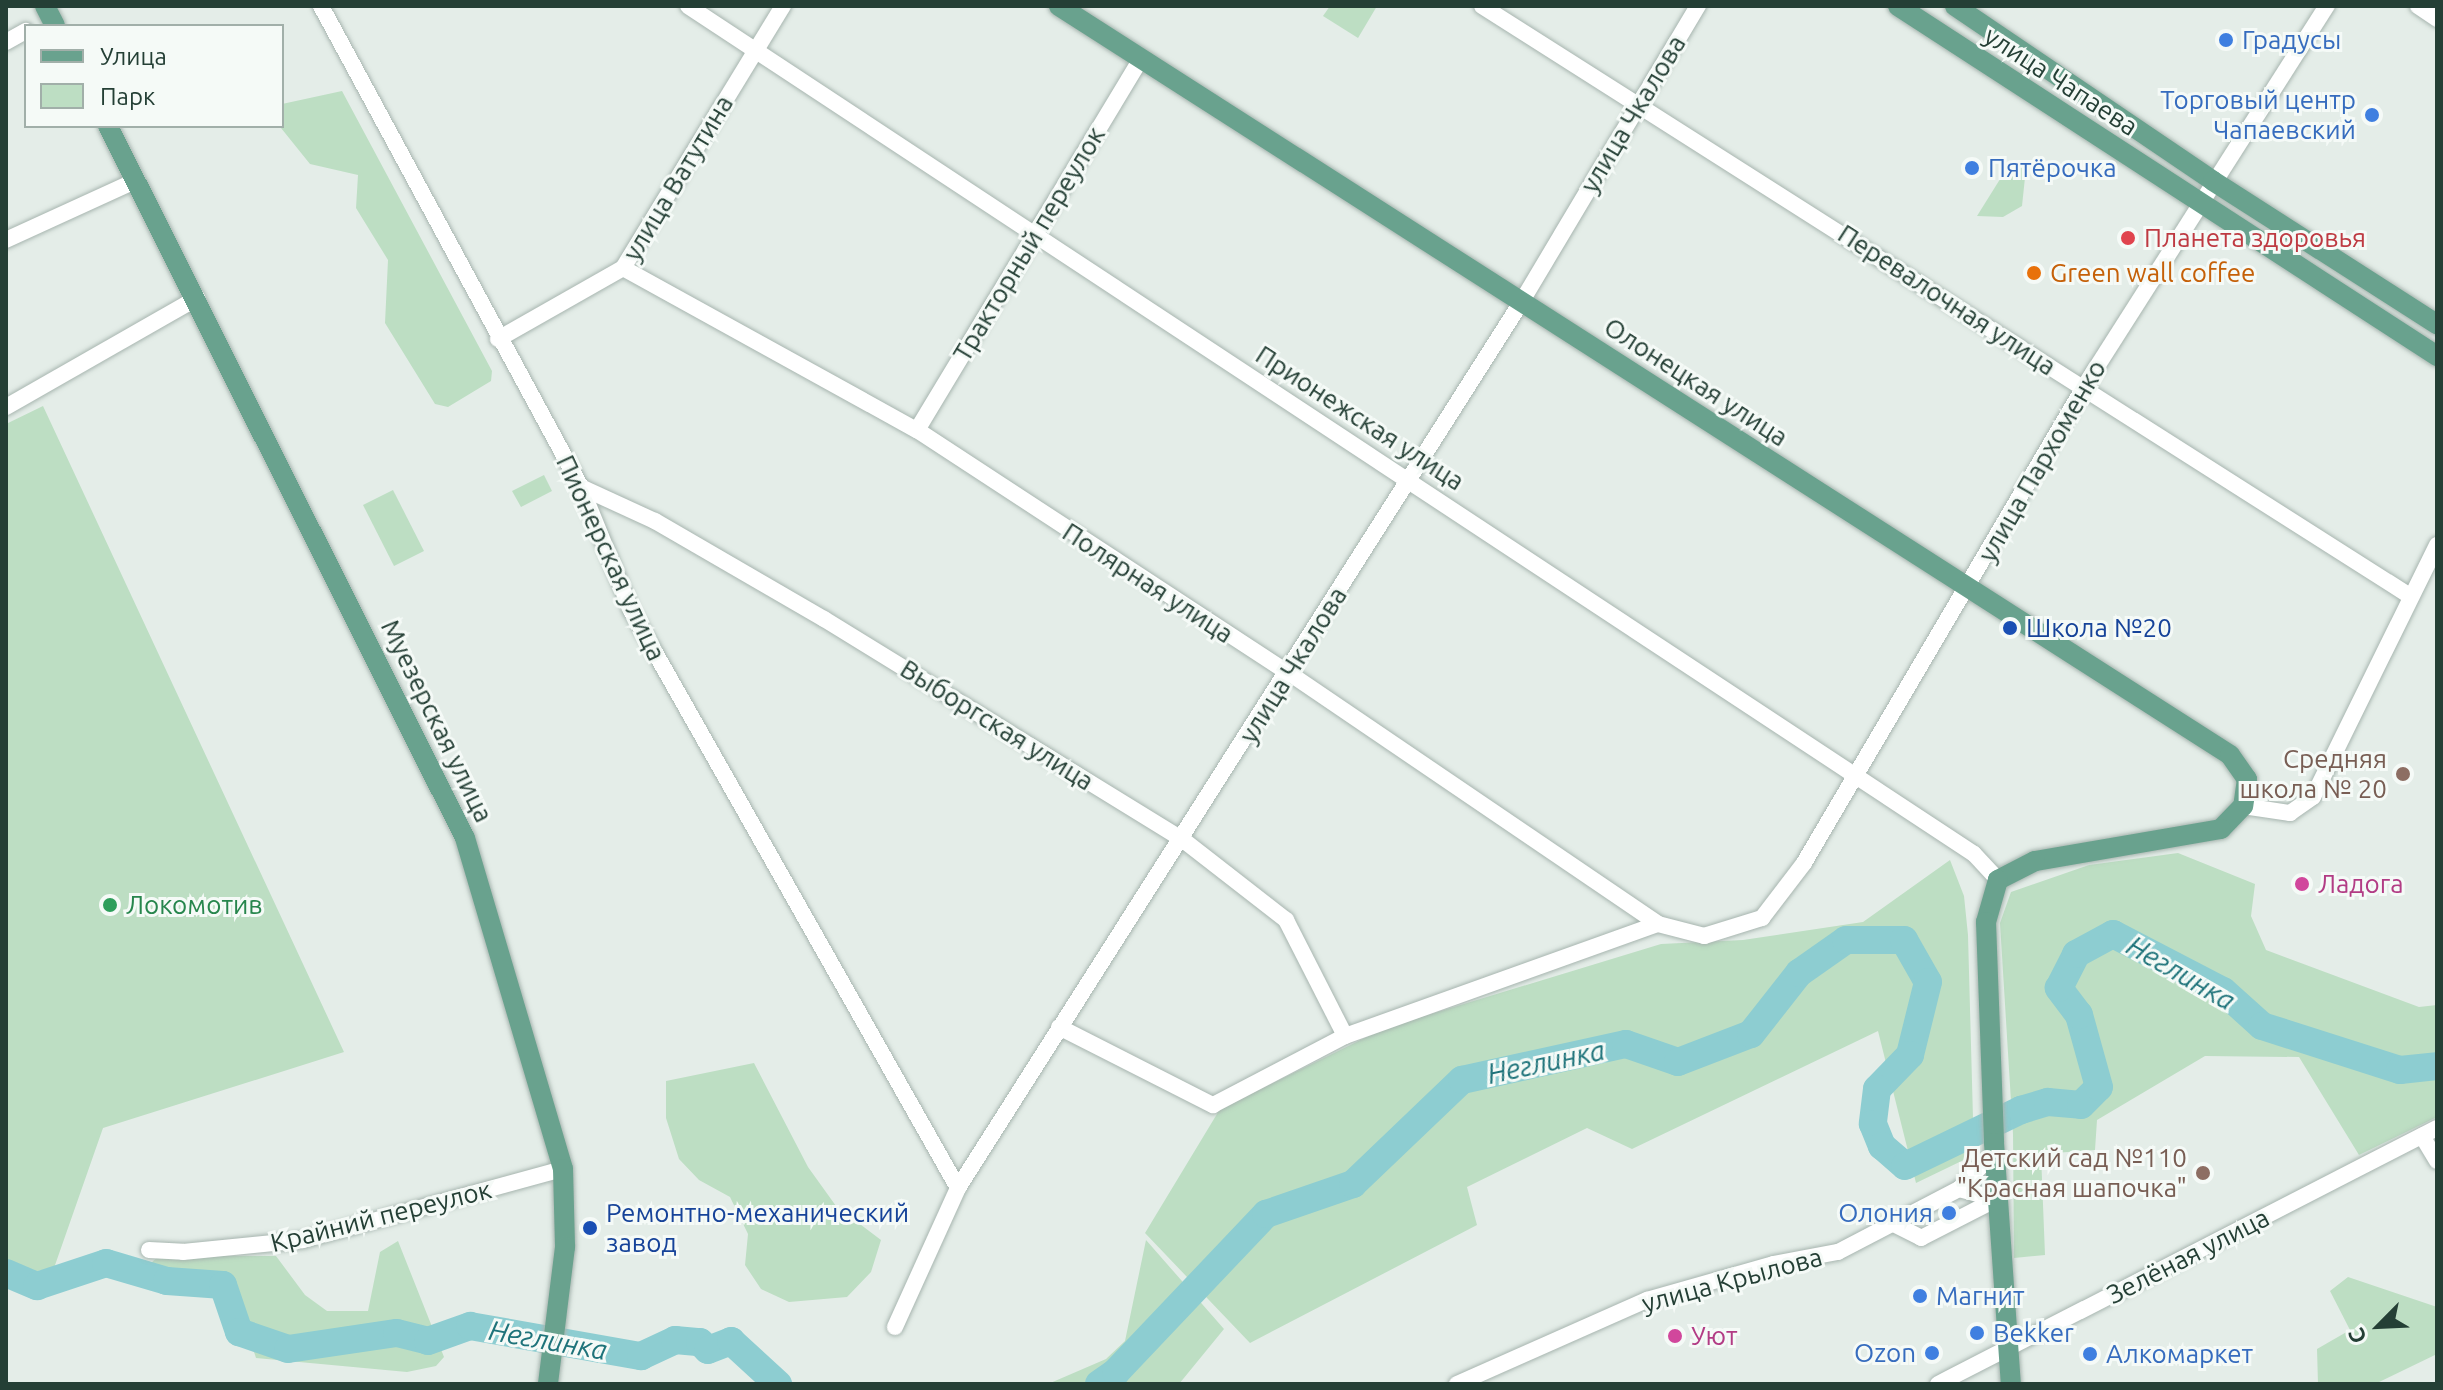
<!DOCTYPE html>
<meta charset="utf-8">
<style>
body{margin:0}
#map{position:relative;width:2443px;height:1390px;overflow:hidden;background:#e4ede8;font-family:Ubuntu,sans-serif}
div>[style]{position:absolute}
.green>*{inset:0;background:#bddec3}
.river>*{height:28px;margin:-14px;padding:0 14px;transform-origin:14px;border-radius:14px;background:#8dcdd1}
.roads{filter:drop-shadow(0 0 2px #a7b5af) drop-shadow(0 0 2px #a7b5af)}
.minor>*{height:16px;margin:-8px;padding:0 8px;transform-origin:8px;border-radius:8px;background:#fff}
.major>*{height:20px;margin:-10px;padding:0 10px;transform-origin:10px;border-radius:10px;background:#69a28e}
.dots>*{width:22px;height:22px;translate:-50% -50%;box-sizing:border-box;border:4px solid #f5faf7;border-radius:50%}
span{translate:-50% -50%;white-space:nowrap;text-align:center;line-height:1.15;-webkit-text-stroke:6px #f5faf7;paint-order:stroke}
.shop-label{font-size:26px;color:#366cbe}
.left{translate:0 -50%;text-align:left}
.right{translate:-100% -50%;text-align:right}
.street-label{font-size:26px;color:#243f35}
.health-label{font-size:26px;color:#be3a42}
.food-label{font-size:26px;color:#c56008}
.transit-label{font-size:26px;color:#164399}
.education-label{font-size:26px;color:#785e54}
.hotel-label{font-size:26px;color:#b23c85}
.leisure-label{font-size:26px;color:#27864d}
.water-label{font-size:28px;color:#1e737a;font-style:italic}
.frame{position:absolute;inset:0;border:8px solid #243f35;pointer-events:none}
.legend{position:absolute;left:24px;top:24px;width:260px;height:104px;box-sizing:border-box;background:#f5faf7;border:2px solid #a1afa9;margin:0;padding:10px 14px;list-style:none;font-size:24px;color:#243f35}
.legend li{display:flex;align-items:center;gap:16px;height:40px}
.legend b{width:40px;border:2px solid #a1afa9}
.north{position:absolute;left:2339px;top:1286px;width:80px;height:80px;-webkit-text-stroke:6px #f5faf7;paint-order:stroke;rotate:246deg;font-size:22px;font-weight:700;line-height:32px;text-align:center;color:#243f35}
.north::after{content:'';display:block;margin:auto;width:28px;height:36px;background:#243f35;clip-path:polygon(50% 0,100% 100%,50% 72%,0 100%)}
</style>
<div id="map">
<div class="green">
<i style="clip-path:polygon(1330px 6px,1377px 6px,1358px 38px,1323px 16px)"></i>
<i style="clip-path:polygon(342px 91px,492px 371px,491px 381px,448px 407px,435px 404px,385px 323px,388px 260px,356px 208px,358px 175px,310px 164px,281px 128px,282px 104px)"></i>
<i style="clip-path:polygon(2012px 160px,2026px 168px,2022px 206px,2003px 217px,1977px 216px)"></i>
<i style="clip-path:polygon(43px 406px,344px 1052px,103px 1128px,54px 1268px,6px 1277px,6px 424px)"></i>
<i style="clip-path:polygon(544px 475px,552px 491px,521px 507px,512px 491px)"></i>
<i style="clip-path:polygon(393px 490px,424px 551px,394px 566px,363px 505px)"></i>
<i style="clip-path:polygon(2178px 853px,2255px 884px,2251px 916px,2266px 950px,2419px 1007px,2437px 1005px,2437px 1117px,2359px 1155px,2299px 1057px,2205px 1056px,2097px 1120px,2095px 1150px,2041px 1154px,2045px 1255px,2014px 1258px,2013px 1134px,2000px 923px,2011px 892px,2089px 865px)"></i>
<i style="clip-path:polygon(1950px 860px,1964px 896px,1968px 935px,1974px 1155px,1916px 1183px,1878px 1031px,1632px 1149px,1587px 1128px,1467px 1187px,1477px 1225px,1250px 1343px,1145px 1233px,1220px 1109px,1385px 1028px,1661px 944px,1743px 940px,1863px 922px)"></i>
<i style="clip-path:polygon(754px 1063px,808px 1167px,836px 1206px,881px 1240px,871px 1272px,847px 1297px,789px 1302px,761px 1289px,745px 1265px,748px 1234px,730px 1197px,699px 1180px,679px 1159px,666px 1118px,666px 1081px)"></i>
<i style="clip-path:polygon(1146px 1240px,1224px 1329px,1179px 1384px,1048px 1384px,1106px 1359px,1125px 1341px)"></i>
<i style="clip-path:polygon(398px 1241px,444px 1357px,436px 1366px,407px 1372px,256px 1358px,230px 1278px,157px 1274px,152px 1262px,159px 1256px,276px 1256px,305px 1295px,327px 1311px,368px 1311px,380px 1252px)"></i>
<i style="clip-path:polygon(2348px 1277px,2437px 1307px,2437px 1354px,2375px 1384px,2318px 1384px,2317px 1349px,2350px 1330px,2330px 1291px)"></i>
</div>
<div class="river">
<i style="left:6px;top:1273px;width:34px;rotate:23deg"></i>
<i style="left:37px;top:1286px;width:73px;rotate:-18.4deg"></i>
<i style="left:106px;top:1263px;width:64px;rotate:16.4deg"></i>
<i style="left:167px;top:1281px;width:56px;rotate:4.1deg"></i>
<i style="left:223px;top:1285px;width:50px;rotate:71.2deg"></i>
<i style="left:239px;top:1332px;width:52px;rotate:19.1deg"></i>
<i style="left:288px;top:1349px;width:110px;rotate:-8.4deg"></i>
<i style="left:397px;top:1333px;width:32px;rotate:14deg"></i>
<i style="left:428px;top:1341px;width:45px;rotate:-19.7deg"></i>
<i style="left:470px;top:1326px;width:174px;rotate:10deg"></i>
<i style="left:641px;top:1356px;width:38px;rotate:-25deg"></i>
<i style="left:675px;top:1340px;width:25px;rotate:5deg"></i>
<i style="left:700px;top:1342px;width:11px;rotate:45deg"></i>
<i style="left:708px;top:1350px;width:25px;rotate:-21deg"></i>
<i style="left:731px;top:1341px;width:64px;rotate:42.5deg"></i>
<i style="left:1099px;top:1384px;width:21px;rotate:-35deg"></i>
<i style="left:1116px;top:1372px;width:218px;rotate:-46.5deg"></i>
<i style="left:1266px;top:1214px;width:92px;rotate:-19deg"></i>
<i style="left:1353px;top:1184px;width:151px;rotate:-43.7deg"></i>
<i style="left:1462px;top:1080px;width:168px;rotate:-12.4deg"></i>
<i style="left:1626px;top:1044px;width:55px;rotate:19.1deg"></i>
<i style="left:1678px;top:1062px;width:78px;rotate:-21deg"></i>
<i style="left:1751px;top:1034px;width:78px;rotate:-51.8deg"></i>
<i style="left:1799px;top:973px;width:57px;rotate:-35.1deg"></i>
<i style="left:1846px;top:940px;width:58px"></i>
<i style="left:1904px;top:940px;width:48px;rotate:60.3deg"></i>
<i style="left:1928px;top:982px;width:75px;rotate:103.9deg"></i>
<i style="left:1910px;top:1055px;width:47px;rotate:134.1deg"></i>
<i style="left:1877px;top:1089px;width:35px;rotate:97deg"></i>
<i style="left:1873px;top:1124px;width:24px;rotate:68deg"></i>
<i style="left:1882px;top:1146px;width:30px;rotate:41deg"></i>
<i style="left:1905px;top:1166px;width:129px;rotate:-25.8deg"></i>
<i style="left:2021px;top:1110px;width:28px;rotate:-17deg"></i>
<i style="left:2048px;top:1102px;width:33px;rotate:5deg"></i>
<i style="left:2081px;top:1105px;width:25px;rotate:-45deg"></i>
<i style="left:2099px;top:1087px;width:75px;rotate:-105.5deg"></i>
<i style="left:2079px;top:1015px;width:34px;rotate:-127deg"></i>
<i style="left:2059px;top:988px;width:38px;rotate:-63deg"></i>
<i style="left:2076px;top:954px;width:42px;rotate:-28.4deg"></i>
<i style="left:2113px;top:934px;width:124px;rotate:27.4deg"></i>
<i style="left:2223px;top:991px;width:52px;rotate:41.9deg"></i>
<i style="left:2262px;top:1026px;width:145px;rotate:17.7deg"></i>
<i style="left:2400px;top:1070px;width:37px;rotate:-6deg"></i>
</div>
<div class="roads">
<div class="minor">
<i style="left:321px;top:6px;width:547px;rotate:61.61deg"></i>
<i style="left:581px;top:487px;width:133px;rotate:67.9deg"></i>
<i style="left:631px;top:610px;width:664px;rotate:60.5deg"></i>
<i style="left:688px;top:6px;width:1540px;rotate:33.4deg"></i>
<i style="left:1974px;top:854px;width:35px;rotate:47deg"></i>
<i style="left:1482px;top:6px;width:1100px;rotate:32.45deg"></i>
<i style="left:2418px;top:6px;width:23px;rotate:34deg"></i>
<i style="left:6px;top:42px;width:23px;rotate:-29deg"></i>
<i style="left:6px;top:240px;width:144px;rotate:-24.6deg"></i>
<i style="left:623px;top:268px;width:336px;rotate:28.9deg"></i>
<i style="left:917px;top:430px;width:444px;rotate:33.2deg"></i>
<i style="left:1289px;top:673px;width:446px;rotate:34.2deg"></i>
<i style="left:498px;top:339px;width:144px;rotate:-29.6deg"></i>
<i style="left:623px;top:268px;width:307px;rotate:-58.6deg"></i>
<i style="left:6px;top:407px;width:220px;rotate:-29.7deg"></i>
<i style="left:917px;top:430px;width:434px;rotate:-58.9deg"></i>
<i style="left:581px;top:487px;width:81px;rotate:24.7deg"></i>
<i style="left:655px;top:521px;width:195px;rotate:30.1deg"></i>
<i style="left:824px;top:619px;width:420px;rotate:31.6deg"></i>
<i style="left:1182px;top:839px;width:132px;rotate:37.9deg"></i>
<i style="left:1286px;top:920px;width:130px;rotate:63deg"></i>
<i style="left:2243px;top:806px;width:48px;rotate:8.5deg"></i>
<i style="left:2290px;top:813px;width:28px;rotate:-35deg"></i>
<i style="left:2313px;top:797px;width:281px;rotate:-63.8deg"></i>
<i style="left:1059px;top:1027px;width:173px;rotate:26.9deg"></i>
<i style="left:1213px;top:1105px;width:149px;rotate:-27.6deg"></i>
<i style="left:1345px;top:1036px;width:332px;rotate:-19.7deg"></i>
<i style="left:1658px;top:924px;width:48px;rotate:14.6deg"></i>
<i style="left:1704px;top:936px;width:61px;rotate:-17.2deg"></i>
<i style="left:1762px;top:918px;width:69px;rotate:-52.6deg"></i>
<i style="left:1804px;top:863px;width:552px;rotate:-59.53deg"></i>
<i style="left:2084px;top:387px;width:452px;rotate:-57.5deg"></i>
<i style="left:2422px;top:1136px;width:29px;rotate:59deg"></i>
<i style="left:1959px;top:1189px;width:39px;rotate:15deg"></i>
<i style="left:1892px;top:1223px;width:33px;rotate:27deg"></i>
<i style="left:1921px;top:1238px;width:85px;rotate:-27.2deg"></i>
<i style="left:149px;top:1250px;width:34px;rotate:3deg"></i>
<i style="left:183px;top:1252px;width:121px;rotate:-5.7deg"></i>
<i style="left:303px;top:1240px;width:270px;rotate:-15.3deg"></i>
<i style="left:895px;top:1327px;width:153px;rotate:-65.6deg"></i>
<i style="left:958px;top:1188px;width:1051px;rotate:-57.55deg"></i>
<i style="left:1522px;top:301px;width:344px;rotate:-59.2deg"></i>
<i style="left:1457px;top:1384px;width:208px;rotate:-23.9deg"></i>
<i style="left:1647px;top:1300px;width:131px;rotate:-15.9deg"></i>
<i style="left:1773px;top:1264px;width:66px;rotate:-10.5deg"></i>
<i style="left:1838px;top:1252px;width:136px;rotate:-27.5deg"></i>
<i style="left:1959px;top:1189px;width:50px;rotate:-45.8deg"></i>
<i style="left:1938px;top:1384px;width:561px;rotate:-27.16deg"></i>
</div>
<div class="major">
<i style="left:45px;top:6px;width:22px;rotate:63deg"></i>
<i style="left:1059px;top:6px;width:1390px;rotate:32.6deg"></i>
<i style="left:2230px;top:755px;width:29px;rotate:55deg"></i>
<i style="left:2247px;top:779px;width:27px;rotate:98deg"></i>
<i style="left:2243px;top:806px;width:32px;rotate:134deg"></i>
<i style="left:2221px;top:829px;width:189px;rotate:170.2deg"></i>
<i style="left:2035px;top:861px;width:42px;rotate:152.8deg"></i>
<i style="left:1998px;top:880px;width:44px;rotate:105.9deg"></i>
<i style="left:1986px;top:922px;width:221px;rotate:87.9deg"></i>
<i style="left:1994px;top:1143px;width:242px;rotate:86deg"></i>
<i style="left:1898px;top:6px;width:643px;rotate:33deg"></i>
<i style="left:1955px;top:6px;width:312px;rotate:34.1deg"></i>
<i style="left:2213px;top:181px;width:266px;rotate:32.6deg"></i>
<i style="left:108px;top:126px;width:796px;rotate:63.37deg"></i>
<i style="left:465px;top:838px;width:345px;rotate:73.5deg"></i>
<i style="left:563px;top:1169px;width:78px;rotate:88.5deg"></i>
<i style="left:565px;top:1247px;width:138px;rotate:97.1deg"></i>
</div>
</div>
<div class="dots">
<i style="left:2226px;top:40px;background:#3f7fe0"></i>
<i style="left:2372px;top:115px;background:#3f7fe0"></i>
<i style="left:1972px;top:168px;background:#3f7fe0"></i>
<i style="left:2128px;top:238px;background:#e0444e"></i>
<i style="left:2034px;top:273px;background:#e8710a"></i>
<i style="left:2010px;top:628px;background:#1a4fb4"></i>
<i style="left:2403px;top:774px;background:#8d6e63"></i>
<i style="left:2302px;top:884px;background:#d1479c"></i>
<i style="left:110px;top:905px;background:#2e9e5b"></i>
<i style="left:2203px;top:1173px;background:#8d6e63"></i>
<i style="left:1949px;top:1213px;background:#3f7fe0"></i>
<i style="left:590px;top:1228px;background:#1a4fb4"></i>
<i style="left:1920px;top:1296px;background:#3f7fe0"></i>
<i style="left:1977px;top:1333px;background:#3f7fe0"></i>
<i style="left:1675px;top:1336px;background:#d1479c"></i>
<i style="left:1932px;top:1353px;background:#3f7fe0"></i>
<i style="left:2090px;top:1354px;background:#3f7fe0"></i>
</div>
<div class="shop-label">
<span class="left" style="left:2242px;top:40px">Градусы</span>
<span class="right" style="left:2356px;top:115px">Торговый центр<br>Чапаевский</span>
<span class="left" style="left:1988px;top:168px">Пятёрочка</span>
<span class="right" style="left:1933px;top:1213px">Олония</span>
<span class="left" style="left:1936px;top:1296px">Магнит</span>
<span class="left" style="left:1993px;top:1333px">Bekker</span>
<span class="right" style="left:1916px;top:1353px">Ozon</span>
<span class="left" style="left:2106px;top:1354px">Алкомаркет</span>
</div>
<div class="street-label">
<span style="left:2061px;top:81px;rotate:33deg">улица Чапаева</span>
<span style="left:1633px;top:114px;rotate:-59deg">улица Чкалова</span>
<span style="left:678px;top:178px;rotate:-59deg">улица Ватутина</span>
<span style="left:1029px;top:244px;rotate:-59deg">Тракторный переулок</span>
<span style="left:1947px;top:300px;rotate:33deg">Перевалочная улица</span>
<span style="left:1696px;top:382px;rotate:33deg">Олонецкая улица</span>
<span style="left:1360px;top:418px;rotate:33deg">Прионежская улица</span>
<span style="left:2042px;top:461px;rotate:-60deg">улица Пархоменко</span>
<span style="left:611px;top:558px;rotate:65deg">Пионерская улица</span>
<span style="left:1148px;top:583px;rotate:33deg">Полярная улица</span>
<span style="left:1293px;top:665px;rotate:-58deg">улица Чкалова</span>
<span style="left:437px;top:721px;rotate:64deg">Муезерская улица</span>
<span style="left:997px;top:725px;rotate:32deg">Выборгская улица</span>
<span style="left:381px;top:1216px;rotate:-14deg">Крайний переулок</span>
<span style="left:2188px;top:1256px;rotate:-27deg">Зелёная улица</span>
<span style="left:1732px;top:1280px;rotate:-15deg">улица Крылова</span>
</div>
<div class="health-label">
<span class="left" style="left:2144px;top:238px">Планета здоровья</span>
</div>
<div class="food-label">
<span class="left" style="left:2050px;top:273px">Green wall coffee</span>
</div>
<div class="transit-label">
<span class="left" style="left:2026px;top:628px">Школа №20</span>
<span class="left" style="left:606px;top:1228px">Ремонтно-механический<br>завод</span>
</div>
<div class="education-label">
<span class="right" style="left:2387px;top:774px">Средняя<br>школа № 20</span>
<span class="right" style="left:2187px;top:1173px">Детский сад №110<br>"Красная шапочка"</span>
</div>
<div class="hotel-label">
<span class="left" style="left:2318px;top:884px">Ладога</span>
<span class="left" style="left:1691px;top:1336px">Уют</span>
</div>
<div class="leisure-label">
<span class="left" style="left:126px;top:905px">Локомотив</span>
</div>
<div class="water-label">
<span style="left:2181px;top:973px;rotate:30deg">Неглинка</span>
<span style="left:1546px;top:1062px;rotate:-12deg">Неглинка</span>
<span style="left:548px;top:1340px;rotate:10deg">Неглинка</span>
</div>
<div class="frame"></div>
<ul class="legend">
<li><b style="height:10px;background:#69a28e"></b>Улица</li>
<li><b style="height:22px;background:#bddec3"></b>Парк</li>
</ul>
<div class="north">С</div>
</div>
